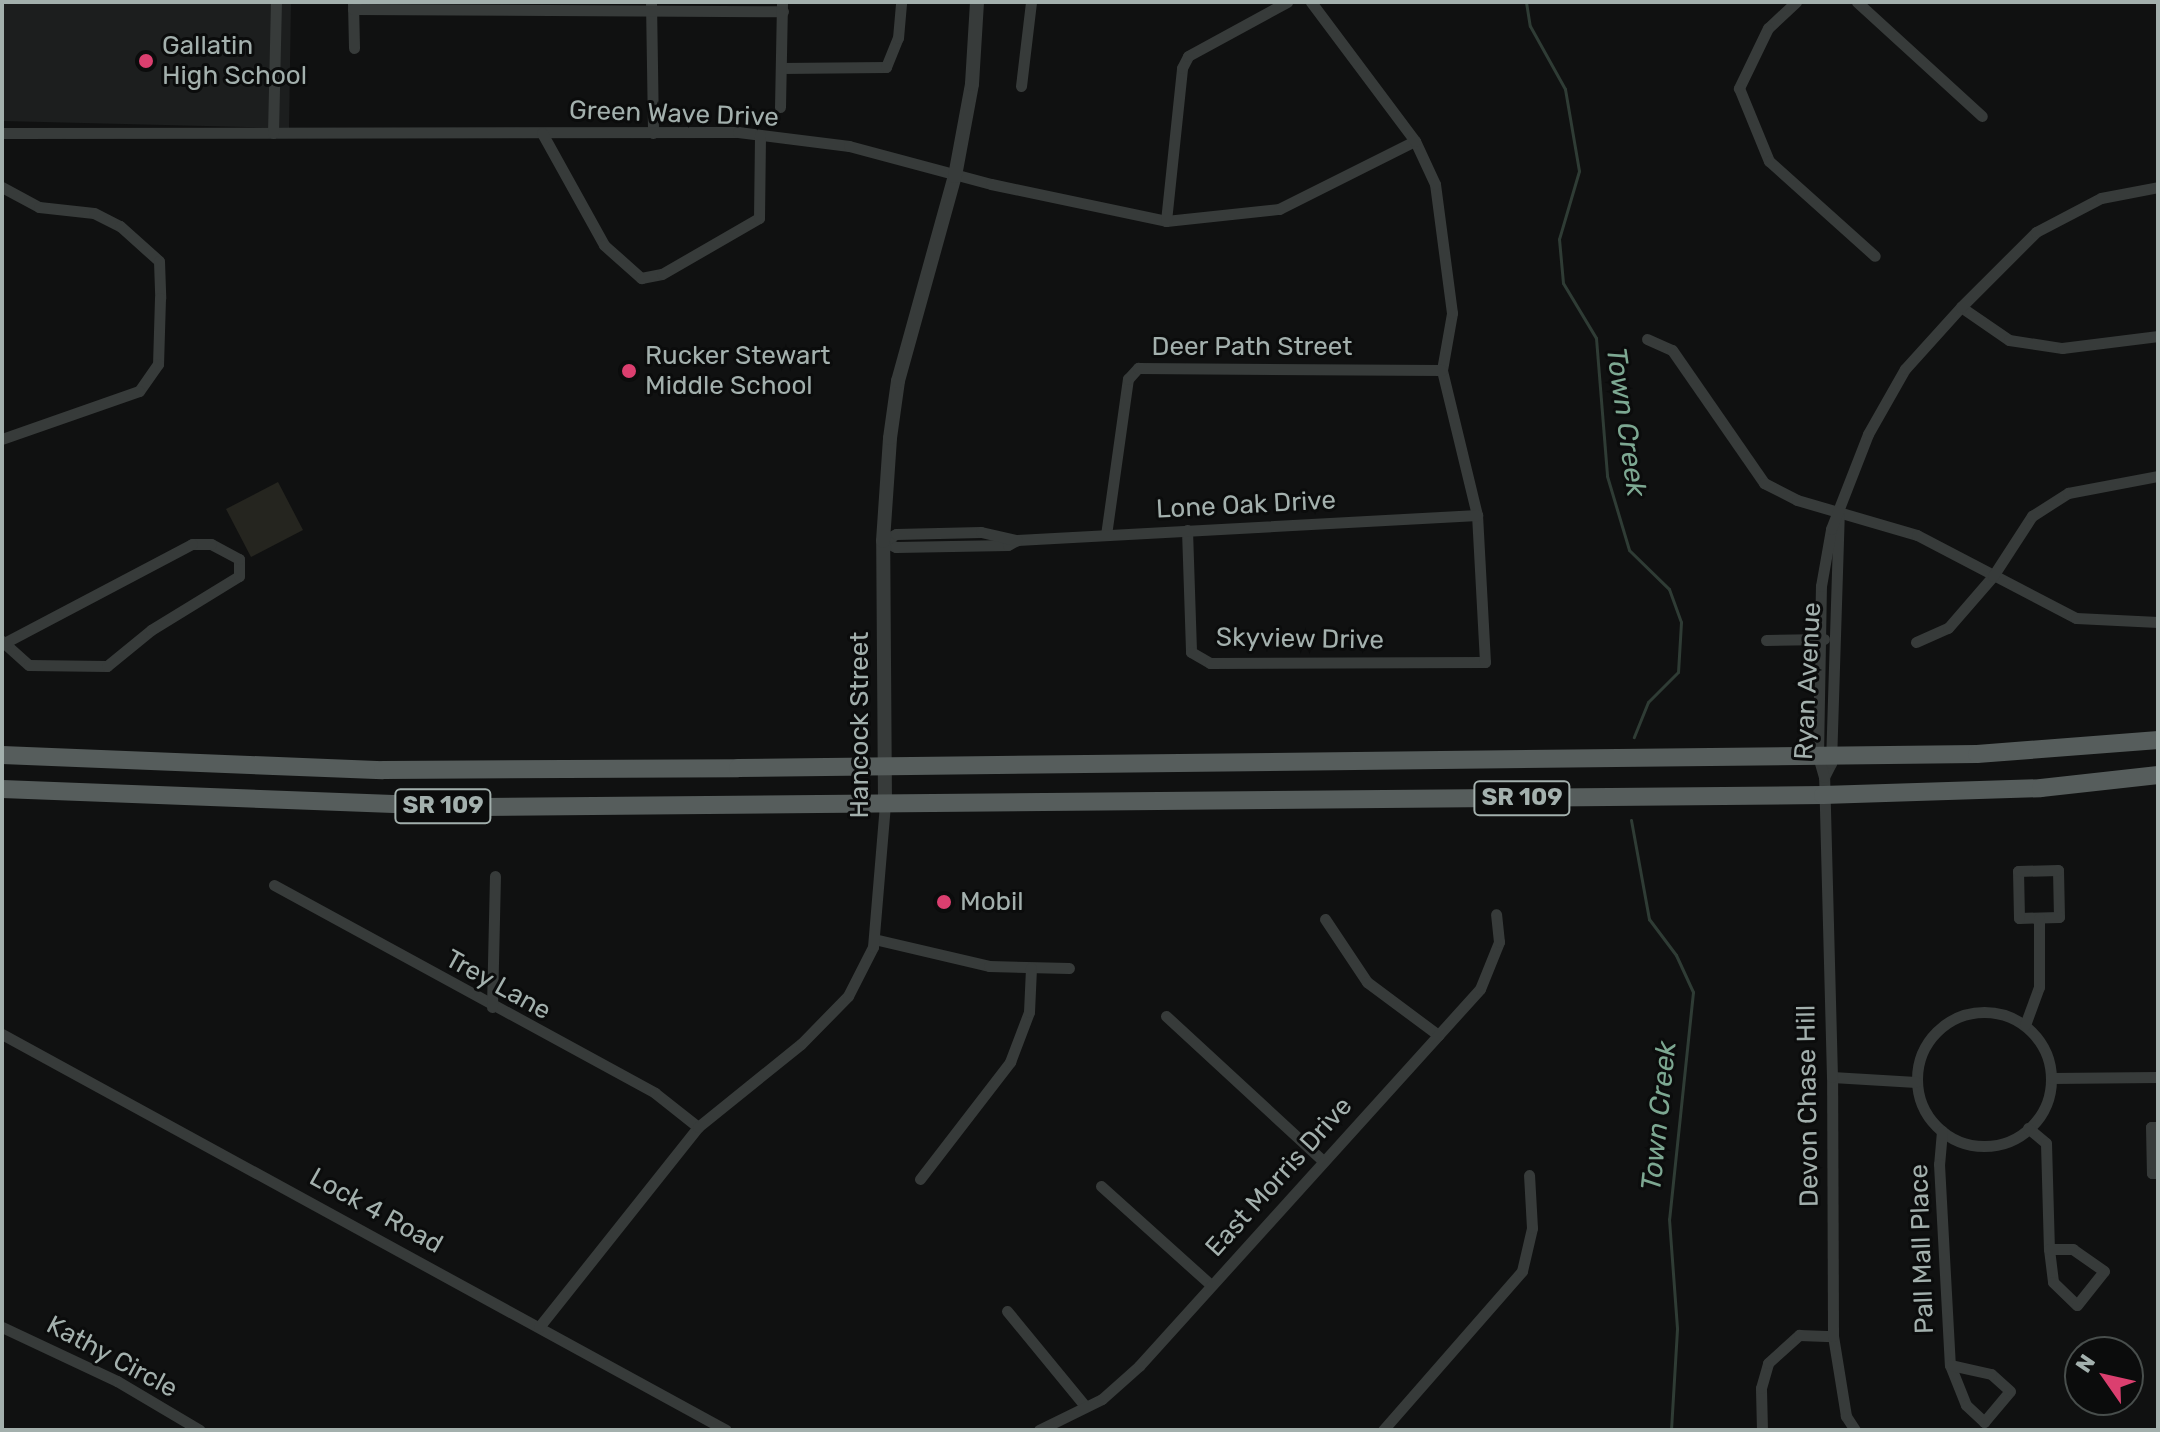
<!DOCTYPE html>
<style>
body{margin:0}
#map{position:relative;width:2160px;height:1432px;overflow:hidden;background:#101111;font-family:Rubik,sans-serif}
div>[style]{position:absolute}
.built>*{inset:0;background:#1c1e1e}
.green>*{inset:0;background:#25251f}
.stream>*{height:3px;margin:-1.5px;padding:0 1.5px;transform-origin:1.5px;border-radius:1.5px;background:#2f3c35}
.minor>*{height:11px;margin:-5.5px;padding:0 5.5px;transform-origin:5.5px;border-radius:5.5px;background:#373b3a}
.minor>.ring{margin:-5.5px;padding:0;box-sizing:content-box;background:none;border:11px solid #373b3a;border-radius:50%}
.tertiary>*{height:14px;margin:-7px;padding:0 7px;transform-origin:7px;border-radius:7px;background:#373b3a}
.trunk>*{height:18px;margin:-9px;padding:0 9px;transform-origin:9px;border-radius:9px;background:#565d5c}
.dots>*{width:22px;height:22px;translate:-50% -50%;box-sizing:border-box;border:4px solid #0b0c0c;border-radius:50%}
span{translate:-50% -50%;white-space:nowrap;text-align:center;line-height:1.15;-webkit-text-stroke:6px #0b0c0c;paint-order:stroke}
.shield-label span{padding:2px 6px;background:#0b0c0c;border:2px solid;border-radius:6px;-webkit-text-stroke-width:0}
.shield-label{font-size:24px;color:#a3b0ad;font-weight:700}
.poi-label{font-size:26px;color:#a3b0ad}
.left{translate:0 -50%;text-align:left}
.street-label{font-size:26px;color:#a3b0ad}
.water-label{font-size:28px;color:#7da892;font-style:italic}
.frame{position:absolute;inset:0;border:4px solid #a3b0ad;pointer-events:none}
.north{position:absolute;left:2064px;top:1336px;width:80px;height:80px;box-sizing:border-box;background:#0b0c0c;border:2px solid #484e4c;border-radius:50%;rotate:304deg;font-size:22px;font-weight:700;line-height:32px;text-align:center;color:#a3b0ad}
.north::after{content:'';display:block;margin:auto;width:28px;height:36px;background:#db3f6f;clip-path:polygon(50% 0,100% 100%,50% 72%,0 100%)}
</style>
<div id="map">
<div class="built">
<i style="clip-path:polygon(2px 2px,291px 2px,289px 128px,2px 121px)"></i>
</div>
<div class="green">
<i style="clip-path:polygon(278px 482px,303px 530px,251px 557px,226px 509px)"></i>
</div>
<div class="stream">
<i style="left:1526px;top:2px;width:24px;rotate:81deg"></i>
<i style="left:1530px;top:26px;width:72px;rotate:60.9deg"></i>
<i style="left:1565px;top:89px;width:83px;rotate:80.3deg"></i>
<i style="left:1579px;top:171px;width:71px;rotate:106.4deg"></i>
<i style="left:1559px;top:239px;width:44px;rotate:84.8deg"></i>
<i style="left:1563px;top:283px;width:64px;rotate:59deg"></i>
<i style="left:1596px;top:338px;width:138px;rotate:85.4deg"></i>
<i style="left:1607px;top:476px;width:77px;rotate:73.4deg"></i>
<i style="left:1629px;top:550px;width:56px;rotate:44.3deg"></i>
<i style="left:1669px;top:589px;width:35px;rotate:70deg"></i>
<i style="left:1681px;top:622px;width:50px;rotate:93.4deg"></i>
<i style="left:1678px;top:672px;width:42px;rotate:135deg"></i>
<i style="left:1648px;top:702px;width:38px;rotate:112deg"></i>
<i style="left:1631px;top:820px;width:101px;rotate:79.7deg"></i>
<i style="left:1649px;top:919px;width:45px;rotate:53.1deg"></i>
<i style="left:1676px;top:955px;width:41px;rotate:65.3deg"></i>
<i style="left:1693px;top:992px;width:228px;rotate:96deg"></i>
<i style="left:1669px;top:1219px;width:110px;rotate:85.8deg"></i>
<i style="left:1677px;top:1329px;width:101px;rotate:93.4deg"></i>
</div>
<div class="minor">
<i style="left:651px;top:2px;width:131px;rotate:89.1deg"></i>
<i style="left:1796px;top:2px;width:38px;rotate:137deg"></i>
<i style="left:1768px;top:28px;width:67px;rotate:115.8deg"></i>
<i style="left:1739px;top:88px;width:79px;rotate:67.7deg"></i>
<i style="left:1769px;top:161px;width:142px;rotate:41.9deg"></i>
<i style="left:1857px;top:2px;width:169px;rotate:42.4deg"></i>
<i style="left:353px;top:3px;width:45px;rotate:88.7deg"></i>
<i style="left:353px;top:9px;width:430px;rotate:0.3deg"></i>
<i style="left:781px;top:68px;width:105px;rotate:-0.5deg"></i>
<i style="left:886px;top:67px;width:31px;rotate:-68deg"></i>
<i style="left:898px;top:38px;width:36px;rotate:-85deg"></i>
<i style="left:1021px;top:86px;width:85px;rotate:-83.2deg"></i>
<i style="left:780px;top:107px;width:105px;rotate:-88.9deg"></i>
<i style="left:2px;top:133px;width:736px;rotate:-0.08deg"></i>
<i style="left:738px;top:132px;width:112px;rotate:7.2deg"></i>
<i style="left:849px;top:146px;width:147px;rotate:15deg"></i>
<i style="left:991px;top:184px;width:179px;rotate:11.9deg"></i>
<i style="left:1166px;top:221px;width:114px;rotate:-6.1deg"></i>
<i style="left:1279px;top:209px;width:152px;rotate:-26.6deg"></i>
<i style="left:273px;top:133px;width:131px;rotate:-88.7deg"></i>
<i style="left:542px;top:133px;width:128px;rotate:61deg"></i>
<i style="left:604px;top:245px;width:50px;rotate:41.7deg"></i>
<i style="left:641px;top:278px;width:21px;rotate:-11deg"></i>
<i style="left:662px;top:274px;width:112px;rotate:-30deg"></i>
<i style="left:759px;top:218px;width:83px;rotate:-89.3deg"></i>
<i style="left:2px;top:187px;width:42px;rotate:28.4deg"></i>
<i style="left:39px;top:207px;width:55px;rotate:6.2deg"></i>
<i style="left:94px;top:213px;width:29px;rotate:27deg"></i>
<i style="left:120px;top:226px;width:52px;rotate:41.9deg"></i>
<i style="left:159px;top:261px;width:37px;rotate:88deg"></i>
<i style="left:160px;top:298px;width:66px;rotate:91.7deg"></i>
<i style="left:158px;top:364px;width:33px;rotate:125deg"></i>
<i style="left:139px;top:391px;width:145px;rotate:160.7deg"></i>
<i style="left:1166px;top:221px;width:154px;rotate:-84deg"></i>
<i style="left:1182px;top:68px;width:13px;rotate:-63deg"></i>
<i style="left:1188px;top:56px;width:113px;rotate:-28.6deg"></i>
<i style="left:1961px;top:307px;width:58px;rotate:34.5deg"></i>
<i style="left:2009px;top:340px;width:54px;rotate:8.6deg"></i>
<i style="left:2062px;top:348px;width:97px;rotate:-7.1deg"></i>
<i style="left:1647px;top:339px;width:27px;rotate:24deg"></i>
<i style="left:1672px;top:350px;width:162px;rotate:55.3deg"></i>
<i style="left:1764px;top:483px;width:37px;rotate:27deg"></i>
<i style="left:1797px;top:500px;width:125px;rotate:16.3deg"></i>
<i style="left:1917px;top:535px;width:179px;rotate:27.6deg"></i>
<i style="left:2076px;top:618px;width:82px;rotate:2.8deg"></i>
<i style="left:1187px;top:530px;width:122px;rotate:88.1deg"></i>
<i style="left:1191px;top:652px;width:22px;rotate:30deg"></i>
<i style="left:1210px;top:663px;width:275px;rotate:-0.2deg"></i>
<i style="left:1485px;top:662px;width:147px;rotate:-93.1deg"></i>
<i style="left:1477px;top:515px;width:149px;rotate:-103.6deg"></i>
<i style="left:1442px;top:370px;width:58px;rotate:-80deg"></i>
<i style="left:1452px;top:313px;width:130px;rotate:-97.5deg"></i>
<i style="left:1435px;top:184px;width:47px;rotate:-114.9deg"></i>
<i style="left:1415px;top:141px;width:174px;rotate:-126.8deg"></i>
<i style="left:1106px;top:535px;width:158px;rotate:-82deg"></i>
<i style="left:1128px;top:379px;width:15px;rotate:-48deg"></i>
<i style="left:1138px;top:368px;width:304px;rotate:0.4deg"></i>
<i style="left:883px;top:541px;width:14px;rotate:25deg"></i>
<i style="left:896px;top:547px;width:112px;rotate:-1deg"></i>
<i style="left:1008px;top:545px;width:10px;rotate:-29deg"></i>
<i style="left:1017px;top:540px;width:461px;rotate:-3.1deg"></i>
<i style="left:883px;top:541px;width:15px;rotate:-28deg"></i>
<i style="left:896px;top:534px;width:85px;rotate:-1.3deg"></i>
<i style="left:981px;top:532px;width:37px;rotate:13deg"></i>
<i style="left:1766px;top:640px;width:58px;rotate:-1deg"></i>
<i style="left:2px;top:641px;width:36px;rotate:42deg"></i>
<i style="left:29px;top:665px;width:78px;rotate:0.7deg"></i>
<i style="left:107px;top:666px;width:57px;rotate:-39.3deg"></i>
<i style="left:151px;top:630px;width:103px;rotate:-31.5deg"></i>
<i style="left:239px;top:576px;width:17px;rotate:-90deg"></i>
<i style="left:239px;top:559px;width:32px;rotate:-152deg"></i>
<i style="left:211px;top:544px;width:19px;rotate:180deg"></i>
<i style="left:192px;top:544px;width:212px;rotate:152.2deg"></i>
<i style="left:1916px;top:642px;width:35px;rotate:-24deg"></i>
<i style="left:1948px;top:628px;width:69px;rotate:-49.1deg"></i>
<i style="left:1993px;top:576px;width:72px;rotate:-57deg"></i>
<i style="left:2032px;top:516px;width:43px;rotate:-32.6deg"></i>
<i style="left:2068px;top:493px;width:92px;rotate:-10.7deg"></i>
<i style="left:1824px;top:777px;width:16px;rotate:-63deg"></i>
<i style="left:1831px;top:763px;width:248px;rotate:-88.2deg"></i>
<i style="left:2058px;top:870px;width:47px;rotate:88.8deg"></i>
<i style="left:2059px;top:917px;width:40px;rotate:178.6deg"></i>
<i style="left:2019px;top:918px;width:47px;rotate:-91.2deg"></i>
<i style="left:2018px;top:871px;width:40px;rotate:-1.4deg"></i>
<i style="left:274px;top:885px;width:434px;rotate:28.6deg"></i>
<i style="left:655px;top:1093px;width:55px;rotate:38.3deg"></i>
<i style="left:1325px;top:919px;width:76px;rotate:56.3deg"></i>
<i style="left:1367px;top:982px;width:89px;rotate:36.7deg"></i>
<i style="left:874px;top:939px;width:118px;rotate:13.2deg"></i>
<i style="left:989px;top:966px;width:80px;rotate:1.4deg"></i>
<i style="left:492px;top:1007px;width:131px;rotate:-88.7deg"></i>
<i class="ring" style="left:1917px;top:1012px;width:123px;height:123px"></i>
<i style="left:1166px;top:1016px;width:212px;rotate:42.7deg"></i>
<i style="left:2025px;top:1025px;width:40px;rotate:-69.8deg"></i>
<i style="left:2039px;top:987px;width:69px;rotate:-90deg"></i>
<i style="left:2px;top:1034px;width:825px;rotate:28.68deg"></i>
<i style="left:1832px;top:1077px;width:84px;rotate:3.4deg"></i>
<i style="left:2051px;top:1078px;width:107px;rotate:-0.5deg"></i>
<i style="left:2158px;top:1127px;width:7px;rotate:180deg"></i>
<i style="left:2151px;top:1127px;width:46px;rotate:88.8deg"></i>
<i style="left:2152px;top:1173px;width:6px"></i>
<i style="left:2028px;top:1128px;width:23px;rotate:40deg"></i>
<i style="left:2046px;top:1143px;width:106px;rotate:88.4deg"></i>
<i style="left:2049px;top:1249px;width:33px;rotate:83deg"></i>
<i style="left:2053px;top:1282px;width:33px;rotate:44deg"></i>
<i style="left:2077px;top:1305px;width:43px;rotate:-51.5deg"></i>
<i style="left:2104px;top:1271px;width:38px;rotate:-145deg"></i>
<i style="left:2073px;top:1249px;width:24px;rotate:180deg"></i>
<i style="left:1942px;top:1131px;width:33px;rotate:95deg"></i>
<i style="left:1939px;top:1164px;width:201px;rotate:86.9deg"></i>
<i style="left:1950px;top:1365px;width:43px;rotate:68.2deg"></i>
<i style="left:1966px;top:1405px;width:25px;rotate:43deg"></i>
<i style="left:1984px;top:1422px;width:40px;rotate:-50deg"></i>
<i style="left:2010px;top:1391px;width:25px;rotate:-138deg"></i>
<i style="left:1991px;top:1374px;width:42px;rotate:-167.6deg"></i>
<i style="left:920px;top:1179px;width:148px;rotate:-52.4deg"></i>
<i style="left:1010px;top:1062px;width:53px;rotate:-69.2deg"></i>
<i style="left:1029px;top:1012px;width:44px;rotate:-87.4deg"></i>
<i style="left:1101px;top:1186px;width:148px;rotate:42deg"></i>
<i style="left:1007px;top:1311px;width:123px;rotate:50.6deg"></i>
<i style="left:2px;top:1327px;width:127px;rotate:25.2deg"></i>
<i style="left:117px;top:1381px;width:96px;rotate:30.6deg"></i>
<i style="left:539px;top:1327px;width:256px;rotate:-51.5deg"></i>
<i style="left:698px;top:1127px;width:132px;rotate:-38.9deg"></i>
<i style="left:801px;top:1044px;width:67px;rotate:-45.6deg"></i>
<i style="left:848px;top:996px;width:55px;rotate:-63deg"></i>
<i style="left:873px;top:947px;width:144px;rotate:-85.2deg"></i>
<i style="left:1039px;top:1430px;width:70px;rotate:-26.2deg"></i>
<i style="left:1102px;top:1399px;width:50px;rotate:-41.7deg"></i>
<i style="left:1139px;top:1366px;width:508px;rotate:-47.87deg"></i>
<i style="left:1480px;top:989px;width:51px;rotate:-68deg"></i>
<i style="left:1499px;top:942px;width:28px;rotate:-96deg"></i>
<i style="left:1383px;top:1430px;width:211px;rotate:-48.8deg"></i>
<i style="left:1522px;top:1271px;width:44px;rotate:-76.9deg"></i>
<i style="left:1532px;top:1228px;width:53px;rotate:-93.2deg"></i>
<i style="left:1762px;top:1430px;width:42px;rotate:-91.4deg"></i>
<i style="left:1761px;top:1388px;width:26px;rotate:-74deg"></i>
<i style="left:1768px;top:1363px;width:42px;rotate:-42.1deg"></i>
<i style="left:1799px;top:1335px;width:34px;rotate:2deg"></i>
<i style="left:1855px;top:1430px;width:17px;rotate:-123deg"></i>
<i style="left:1846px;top:1416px;width:81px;rotate:-99.2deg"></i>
<i style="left:1833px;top:1336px;width:259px;rotate:-90.2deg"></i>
<i style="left:1832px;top:1077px;width:300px;rotate:-91.5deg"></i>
<i style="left:1824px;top:777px;width:22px;rotate:-106deg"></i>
<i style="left:1818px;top:756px;width:170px;rotate:-89deg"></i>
<i style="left:1821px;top:586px;width:58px;rotate:-80deg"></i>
<i style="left:1831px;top:529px;width:102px;rotate:-68.7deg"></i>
<i style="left:1868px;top:434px;width:75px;rotate:-60.4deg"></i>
<i style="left:1905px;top:369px;width:84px;rotate:-47.9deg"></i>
<i style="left:1961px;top:307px;width:106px;rotate:-45deg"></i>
<i style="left:2036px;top:232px;width:73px;rotate:-27.6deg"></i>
<i style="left:2101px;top:198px;width:58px;rotate:-10.9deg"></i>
</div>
<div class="tertiary">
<i style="left:885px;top:803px;width:262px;rotate:-90.4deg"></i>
<i style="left:883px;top:541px;width:103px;rotate:-86.1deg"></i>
<i style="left:890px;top:438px;width:58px;rotate:-82deg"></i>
<i style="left:898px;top:381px;width:213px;rotate:-74.5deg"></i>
<i style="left:955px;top:176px;width:94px;rotate:-79.5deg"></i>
<i style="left:972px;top:84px;width:82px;rotate:-86.5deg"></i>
</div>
<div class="trunk">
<i style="left:2px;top:755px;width:381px;rotate:2.3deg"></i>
<i style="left:383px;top:770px;width:355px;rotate:-0.3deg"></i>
<i style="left:738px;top:768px;width:1239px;rotate:-0.65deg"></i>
<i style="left:1977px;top:754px;width:182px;rotate:-4.4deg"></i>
<i style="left:2px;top:789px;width:478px;rotate:2.2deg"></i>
<i style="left:480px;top:807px;width:1343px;rotate:-0.51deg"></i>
<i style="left:1823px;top:795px;width:218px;rotate:-1.8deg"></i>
<i style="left:2041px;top:788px;width:118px;rotate:-6.3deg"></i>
</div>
<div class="dots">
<i style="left:146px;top:61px;background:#db3f6f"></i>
<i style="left:629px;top:371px;background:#db3f6f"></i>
<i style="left:944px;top:902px;background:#db3f6f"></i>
</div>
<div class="shield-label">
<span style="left:1522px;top:798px">SR 109</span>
<span style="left:443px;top:806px">SR 109</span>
</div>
<div class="poi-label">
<span class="left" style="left:162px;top:61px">Gallatin<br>High School</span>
<span class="left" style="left:645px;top:371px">Rucker Stewart<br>Middle School</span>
<span class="left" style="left:960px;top:902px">Mobil</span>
</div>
<div class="street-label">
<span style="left:674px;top:114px;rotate:2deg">Green Wave Drive</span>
<span style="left:1252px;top:347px">Deer Path Street</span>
<span style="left:1246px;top:505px;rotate:-3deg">Lone Oak Drive</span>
<span style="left:1300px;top:639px;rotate:1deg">Skyview Drive</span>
<span style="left:1808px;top:681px;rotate:-87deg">Ryan Avenue</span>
<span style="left:860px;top:725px;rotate:-90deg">Hancock Street</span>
<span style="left:498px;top:985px;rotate:29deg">Trey Lane</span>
<span style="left:1808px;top:1106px;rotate:-91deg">Devon Chase Hill</span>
<span style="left:1279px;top:1177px;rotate:-48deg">East Morris Drive</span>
<span style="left:376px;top:1211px;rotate:29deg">Lock 4 Road</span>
<span style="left:1922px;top:1249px;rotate:-92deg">Pall Mall Place</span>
<span style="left:112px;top:1357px;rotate:28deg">Kathy Circle</span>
</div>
<div class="water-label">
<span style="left:1626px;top:422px;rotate:82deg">Town Creek</span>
<span style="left:1659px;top:1116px;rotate:-84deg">Town Creek</span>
</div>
<div class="frame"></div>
<div class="north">N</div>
</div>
